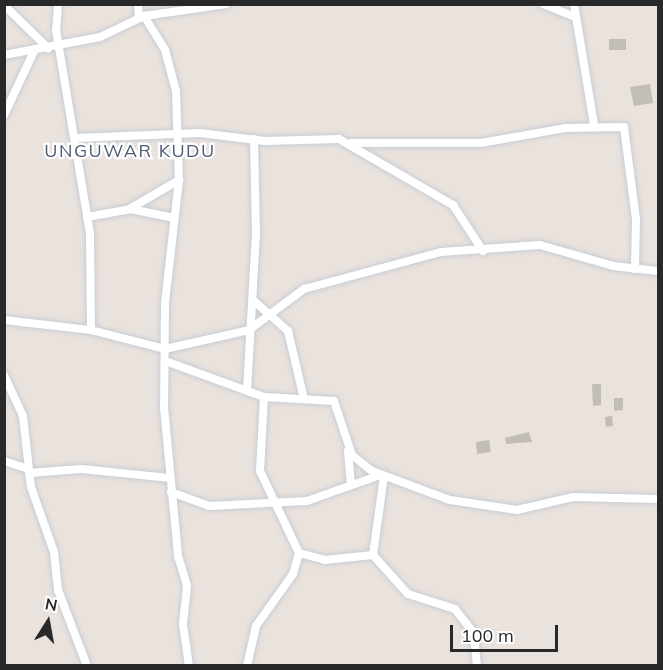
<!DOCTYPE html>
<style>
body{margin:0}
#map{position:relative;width:663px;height:670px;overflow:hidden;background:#eae2dc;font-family:Mulish,sans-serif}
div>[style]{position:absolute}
.building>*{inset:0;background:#c3bdb7}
.roads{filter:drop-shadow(0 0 2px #c7cdd6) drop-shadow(0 0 2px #c7cdd6)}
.minor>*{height:8px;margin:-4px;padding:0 4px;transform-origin:4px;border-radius:4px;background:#fff}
span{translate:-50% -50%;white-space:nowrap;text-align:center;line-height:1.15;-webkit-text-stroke:4.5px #fff;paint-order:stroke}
.quarter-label{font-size:18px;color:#4d5b76;letter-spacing:1.5px}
.frame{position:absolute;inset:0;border:6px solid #292929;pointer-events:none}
.north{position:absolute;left:18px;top:592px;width:60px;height:60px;-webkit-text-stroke:4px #fff;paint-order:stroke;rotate:11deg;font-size:16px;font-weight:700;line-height:24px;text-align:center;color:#292929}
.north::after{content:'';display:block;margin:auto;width:21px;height:27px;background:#292929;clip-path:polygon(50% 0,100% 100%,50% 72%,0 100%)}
.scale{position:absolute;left:450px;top:625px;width:108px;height:27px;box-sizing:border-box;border:3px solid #292929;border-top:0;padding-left:8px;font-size:18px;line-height:21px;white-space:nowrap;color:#292929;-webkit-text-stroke:4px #fff;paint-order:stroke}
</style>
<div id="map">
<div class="building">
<i style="clip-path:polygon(609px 39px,626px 39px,626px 50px,609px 50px)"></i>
<i style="clip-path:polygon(650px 84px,653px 103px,634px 106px,630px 87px)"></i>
<i style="clip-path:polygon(592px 384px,601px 384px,601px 405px,593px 406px)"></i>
<i style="clip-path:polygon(614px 398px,623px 398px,623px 410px,614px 411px)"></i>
<i style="clip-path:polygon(612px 416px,613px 426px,606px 427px,605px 417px)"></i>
<i style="clip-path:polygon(529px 432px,532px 442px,506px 444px,505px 438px)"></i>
<i style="clip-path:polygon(489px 440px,491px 452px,477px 454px,476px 442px)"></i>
</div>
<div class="roads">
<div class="minor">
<i style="left:58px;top:4px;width:26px;rotate:94deg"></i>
<i style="left:56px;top:30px;width:207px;rotate:80.5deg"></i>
<i style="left:90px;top:234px;width:96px;rotate:89.4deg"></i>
<i style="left:138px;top:4px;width:14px;rotate:86deg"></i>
<i style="left:543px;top:4px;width:35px;rotate:22deg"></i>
<i style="left:574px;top:4px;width:123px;rotate:80.6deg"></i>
<i style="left:4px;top:5px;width:62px;rotate:44.3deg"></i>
<i style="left:144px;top:16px;width:40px;rotate:58deg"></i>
<i style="left:165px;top:50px;width:42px;rotate:75deg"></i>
<i style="left:176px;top:91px;width:89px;rotate:88.1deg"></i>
<i style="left:179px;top:180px;width:123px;rotate:96.5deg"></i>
<i style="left:165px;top:302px;width:105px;rotate:90.5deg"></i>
<i style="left:164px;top:407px;width:150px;rotate:84.6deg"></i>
<i style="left:178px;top:556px;width:31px;rotate:73deg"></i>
<i style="left:187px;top:586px;width:38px;rotate:96deg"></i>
<i style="left:183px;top:624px;width:42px;rotate:81.9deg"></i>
<i style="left:4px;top:55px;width:98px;rotate:-10.6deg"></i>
<i style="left:100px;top:37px;width:49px;rotate:-25.5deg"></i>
<i style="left:144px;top:16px;width:83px;rotate:-8.3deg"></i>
<i style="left:4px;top:115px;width:73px;rotate:-64.8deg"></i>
<i style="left:75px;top:138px;width:125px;rotate:-2.3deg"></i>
<i style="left:200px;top:133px;width:65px;rotate:7deg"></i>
<i style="left:265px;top:141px;width:74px;rotate:-1.5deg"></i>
<i style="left:339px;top:139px;width:132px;rotate:30.1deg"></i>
<i style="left:453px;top:205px;width:55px;rotate:56.9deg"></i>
<i style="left:351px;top:143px;width:130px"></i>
<i style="left:481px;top:143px;width:85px;rotate:-10.1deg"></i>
<i style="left:565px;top:128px;width:59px;rotate:-1deg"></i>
<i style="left:624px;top:127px;width:94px;rotate:82.6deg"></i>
<i style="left:636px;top:220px;width:49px;rotate:91.2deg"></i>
<i style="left:131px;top:208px;width:56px;rotate:-30.3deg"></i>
<i style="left:87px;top:217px;width:45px;rotate:-10.3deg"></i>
<i style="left:131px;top:209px;width:44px;rotate:11.8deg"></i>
<i style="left:253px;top:300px;width:47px;rotate:41.5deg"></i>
<i style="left:288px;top:331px;width:70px;rotate:76.8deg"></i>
<i style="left:4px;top:320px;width:88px;rotate:6.6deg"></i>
<i style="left:91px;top:330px;width:76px;rotate:14.4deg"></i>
<i style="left:165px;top:349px;width:86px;rotate:-12.7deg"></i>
<i style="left:249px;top:330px;width:69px;rotate:-36.7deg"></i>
<i style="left:304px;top:289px;width:142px;rotate:-15.1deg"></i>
<i style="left:441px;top:252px;width:99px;rotate:-4deg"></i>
<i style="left:540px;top:245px;width:76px;rotate:16deg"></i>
<i style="left:613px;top:266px;width:45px;rotate:6.3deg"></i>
<i style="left:168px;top:362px;width:102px;rotate:20deg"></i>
<i style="left:264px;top:397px;width:70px;rotate:3.3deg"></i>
<i style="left:334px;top:401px;width:57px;rotate:71.6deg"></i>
<i style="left:352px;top:455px;width:26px;rotate:39deg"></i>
<i style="left:372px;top:471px;width:83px;rotate:20.4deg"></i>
<i style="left:450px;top:500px;width:68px;rotate:8.5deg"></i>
<i style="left:517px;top:510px;width:57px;rotate:-13.1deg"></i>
<i style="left:573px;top:497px;width:85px;rotate:1.3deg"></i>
<i style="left:4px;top:375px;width:45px;rotate:65.1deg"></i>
<i style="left:23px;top:416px;width:71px;rotate:83.6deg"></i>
<i style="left:31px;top:487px;width:69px;rotate:70.5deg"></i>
<i style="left:54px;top:552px;width:38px;rotate:84deg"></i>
<i style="left:58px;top:590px;width:81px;rotate:69.1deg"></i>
<i style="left:247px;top:390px;width:155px;rotate:-86.7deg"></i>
<i style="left:256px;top:235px;width:96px;rotate:-91.2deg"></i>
<i style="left:348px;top:451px;width:32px;rotate:85deg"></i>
<i style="left:4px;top:461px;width:25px;rotate:18deg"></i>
<i style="left:29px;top:473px;width:52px;rotate:-4.4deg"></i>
<i style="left:81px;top:469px;width:88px;rotate:5.8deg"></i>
<i style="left:171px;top:492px;width:40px;rotate:20.2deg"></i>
<i style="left:209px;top:506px;width:98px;rotate:-2.9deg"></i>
<i style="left:307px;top:501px;width:77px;rotate:-19.6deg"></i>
<i style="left:299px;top:553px;width:27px;rotate:15deg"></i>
<i style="left:325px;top:560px;width:48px;rotate:-5.9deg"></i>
<i style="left:373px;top:555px;width:52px;rotate:48.1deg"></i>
<i style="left:408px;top:594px;width:49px;rotate:17.7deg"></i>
<i style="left:455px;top:609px;width:31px;rotate:52deg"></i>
<i style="left:474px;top:633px;width:33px;rotate:85deg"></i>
<i style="left:373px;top:555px;width:80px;rotate:-82.1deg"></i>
<i style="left:247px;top:666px;width:41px;rotate:-77.3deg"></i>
<i style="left:256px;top:626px;width:64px;rotate:-54.6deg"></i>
<i style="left:293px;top:574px;width:22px;rotate:-74deg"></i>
<i style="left:299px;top:553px;width:91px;rotate:-115.4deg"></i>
<i style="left:260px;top:471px;width:74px;rotate:-86.9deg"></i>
</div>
</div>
<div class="quarter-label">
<span style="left:130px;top:151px">UNGUWAR KUDU</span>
</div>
<div class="frame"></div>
<div class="north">N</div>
<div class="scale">100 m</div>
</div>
